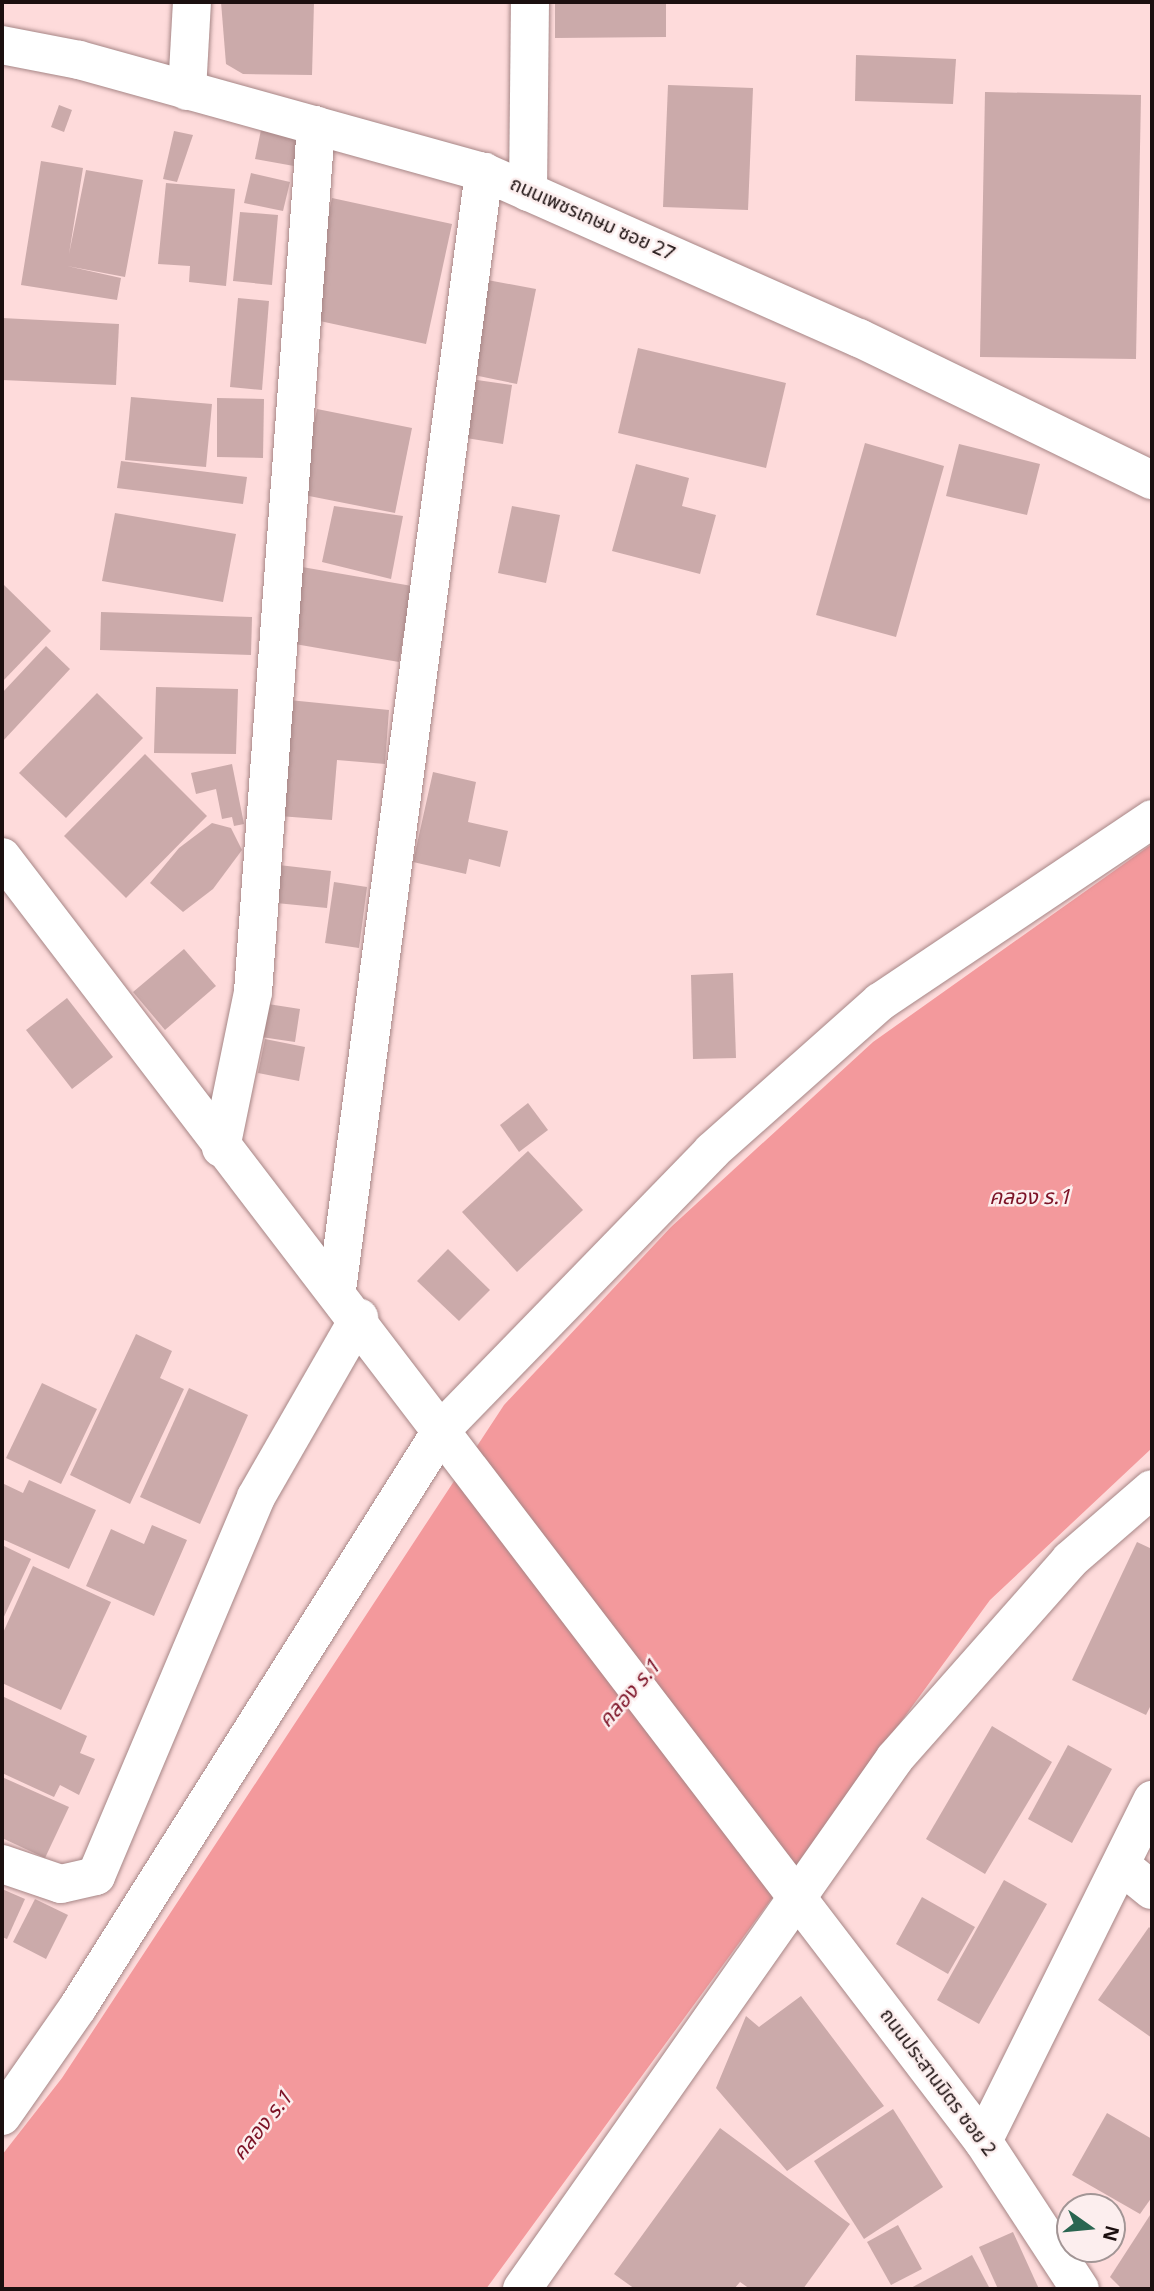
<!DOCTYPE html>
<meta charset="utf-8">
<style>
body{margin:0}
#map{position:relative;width:1154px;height:2291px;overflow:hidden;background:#fedbdb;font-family:Georgia,"Noto Sans Thai",serif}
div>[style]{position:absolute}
.water>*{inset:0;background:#f3999c}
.building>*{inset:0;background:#cbaaaa}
.roads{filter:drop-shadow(0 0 2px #a68686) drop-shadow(0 0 2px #a68686)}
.minor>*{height:38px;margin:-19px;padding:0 19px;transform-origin:19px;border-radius:19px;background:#fff}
span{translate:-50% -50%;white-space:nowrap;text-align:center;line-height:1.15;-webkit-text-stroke:5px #fceeee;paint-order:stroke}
.street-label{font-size:19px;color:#1b0f0f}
.water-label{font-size:21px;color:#7c1226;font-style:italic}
.frame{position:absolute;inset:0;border:4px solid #1b0f0f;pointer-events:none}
.north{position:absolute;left:1056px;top:2193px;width:70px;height:70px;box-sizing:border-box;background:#fceeee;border:2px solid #a29595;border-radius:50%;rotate:105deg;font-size:19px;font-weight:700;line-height:28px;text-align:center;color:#1b0f0f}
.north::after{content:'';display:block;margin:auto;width:24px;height:32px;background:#2a6651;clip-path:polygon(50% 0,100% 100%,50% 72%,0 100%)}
</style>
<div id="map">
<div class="water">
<i style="clip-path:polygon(1152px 844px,1152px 1448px,990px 1600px,486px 2289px,2px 2289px,2px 2155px,62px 2078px,504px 1405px,671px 1227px,873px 1042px)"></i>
</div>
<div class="building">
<i style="clip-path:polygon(221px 2px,314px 2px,312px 75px,243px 74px,226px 64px)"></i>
<i style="clip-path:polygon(555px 2px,666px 2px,666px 37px,555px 38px)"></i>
<i style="clip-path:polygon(856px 55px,956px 59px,953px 104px,855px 101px)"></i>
<i style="clip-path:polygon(668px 85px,753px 88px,748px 210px,663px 207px)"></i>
<i style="clip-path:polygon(985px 92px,1141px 95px,1136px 359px,980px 357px)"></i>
<i style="clip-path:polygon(59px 105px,72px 110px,64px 132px,51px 127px)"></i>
<i style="clip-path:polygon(261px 130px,300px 137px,294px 166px,255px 159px)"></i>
<i style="clip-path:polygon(174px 131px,193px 135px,177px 182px,163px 179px)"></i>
<i style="clip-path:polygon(41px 161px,83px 168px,69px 254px,86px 170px,143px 180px,125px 277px,67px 266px,121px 278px,117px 300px,21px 285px)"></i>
<i style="clip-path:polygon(251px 173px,290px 182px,283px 211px,244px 203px)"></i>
<i style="clip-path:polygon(166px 183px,235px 189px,226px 286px,189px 282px,190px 266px,158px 264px)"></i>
<i style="clip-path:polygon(332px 198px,452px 224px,426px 344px,306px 318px)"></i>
<i style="clip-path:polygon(240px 212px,278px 215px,272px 285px,233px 281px)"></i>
<i style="clip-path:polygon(482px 279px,536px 289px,517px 384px,464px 373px)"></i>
<i style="clip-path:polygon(238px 298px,269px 301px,262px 390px,230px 387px)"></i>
<i style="clip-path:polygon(2px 318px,119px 324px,116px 385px,2px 380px)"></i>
<i style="clip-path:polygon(638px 348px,786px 383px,766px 468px,618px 433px)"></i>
<i style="clip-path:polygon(470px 379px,512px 385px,503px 444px,460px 437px)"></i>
<i style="clip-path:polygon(131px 397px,212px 404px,206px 467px,125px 460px)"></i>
<i style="clip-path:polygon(217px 398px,264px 399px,263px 458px,217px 457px)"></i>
<i style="clip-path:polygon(317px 409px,412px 428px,395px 513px,299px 494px)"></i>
<i style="clip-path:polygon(865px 443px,944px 466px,896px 637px,816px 615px)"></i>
<i style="clip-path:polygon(959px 444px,1040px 464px,1027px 515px,946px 496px)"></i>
<i style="clip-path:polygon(121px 461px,247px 477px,243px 504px,117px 488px)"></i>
<i style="clip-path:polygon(636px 464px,689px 478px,682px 506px,716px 515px,700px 574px,612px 551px)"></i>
<i style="clip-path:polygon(334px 506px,403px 516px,391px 579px,322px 562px)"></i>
<i style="clip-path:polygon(512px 506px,560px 515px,546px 583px,498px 573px)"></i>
<i style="clip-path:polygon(115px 513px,236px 534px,223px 602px,102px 581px)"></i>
<i style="clip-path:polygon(302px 567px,412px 586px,399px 662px,289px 643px)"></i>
<i style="clip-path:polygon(2px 583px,51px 631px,2px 682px)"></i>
<i style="clip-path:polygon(101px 612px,252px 617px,251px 655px,100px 650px)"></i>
<i style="clip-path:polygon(46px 646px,70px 669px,2px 742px,2px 693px)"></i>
<i style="clip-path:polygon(156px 687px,238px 689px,236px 754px,154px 753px)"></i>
<i style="clip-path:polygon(97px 693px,143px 738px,66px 818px,19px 773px)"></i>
<i style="clip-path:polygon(289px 700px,389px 710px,385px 764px,337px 760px,332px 820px,279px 816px)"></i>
<i style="clip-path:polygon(145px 754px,207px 816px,126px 898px,64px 836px)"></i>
<i style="clip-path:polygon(232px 764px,244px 824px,234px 826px,232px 817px,222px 819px,216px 789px,196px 794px,191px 773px)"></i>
<i style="clip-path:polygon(433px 772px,476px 782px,468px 822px,508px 831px,500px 867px,469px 859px,466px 874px,413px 862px)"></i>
<i style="clip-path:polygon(212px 823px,231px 828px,242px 850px,213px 889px,183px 912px,150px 883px,179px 848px)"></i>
<i style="clip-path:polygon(270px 864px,331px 871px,327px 908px,266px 902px)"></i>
<i style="clip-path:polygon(334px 882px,367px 887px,359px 948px,325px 943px)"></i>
<i style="clip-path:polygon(184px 949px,216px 986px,165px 1030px,133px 992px)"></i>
<i style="clip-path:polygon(733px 973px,736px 1058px,693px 1059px,691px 975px)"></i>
<i style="clip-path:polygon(67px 998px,113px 1057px,72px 1089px,26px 1030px)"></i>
<i style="clip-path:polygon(268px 1004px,300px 1009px,295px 1042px,261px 1037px)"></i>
<i style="clip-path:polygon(265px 1039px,305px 1047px,299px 1081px,258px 1073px)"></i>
<i style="clip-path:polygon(528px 1103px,548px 1130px,519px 1152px,500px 1125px)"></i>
<i style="clip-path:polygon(528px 1151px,583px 1210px,517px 1272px,462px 1212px)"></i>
<i style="clip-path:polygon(448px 1249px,490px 1290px,459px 1321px,417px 1281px)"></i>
<i style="clip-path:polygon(136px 1334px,172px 1351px,160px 1378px,184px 1389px,130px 1504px,70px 1475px)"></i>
<i style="clip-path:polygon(42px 1383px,97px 1409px,61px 1484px,6px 1458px)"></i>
<i style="clip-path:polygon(189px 1388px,248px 1415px,200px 1524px,140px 1497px)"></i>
<i style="clip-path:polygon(29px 1480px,96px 1510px,69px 1569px,2px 1539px,2px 1483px,23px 1493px)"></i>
<i style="clip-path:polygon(152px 1525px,187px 1540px,154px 1616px,86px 1586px,111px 1529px,144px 1544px)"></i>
<i style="clip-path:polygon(1137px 1542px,1152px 1549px,1152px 1703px,1146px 1715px,1072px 1680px)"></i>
<i style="clip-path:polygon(2px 1545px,31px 1559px,2px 1621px)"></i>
<i style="clip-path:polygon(33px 1566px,111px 1602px,61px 1710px,2px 1683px,2px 1635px)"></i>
<i style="clip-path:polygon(2px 1696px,87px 1736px,80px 1753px,95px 1759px,79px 1795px,60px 1785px,54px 1797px,2px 1773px)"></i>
<i style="clip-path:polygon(992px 1726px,1052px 1762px,985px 1874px,926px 1839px)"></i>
<i style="clip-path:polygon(1068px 1745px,1112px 1769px,1072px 1843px,1028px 1819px)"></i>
<i style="clip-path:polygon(2px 1777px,69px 1807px,45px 1858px,2px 1838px)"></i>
<i style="clip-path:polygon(1004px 1880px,1047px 1904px,979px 2024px,937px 2000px)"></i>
<i style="clip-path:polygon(2px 1889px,25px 1899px,7px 1939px,2px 1937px)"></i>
<i style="clip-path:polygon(922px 1897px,975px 1927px,948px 1974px,896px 1944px)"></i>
<i style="clip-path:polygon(35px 1899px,68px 1915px,46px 1959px,13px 1942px)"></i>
<i style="clip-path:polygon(1149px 1927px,1152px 1930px,1152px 2038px,1098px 2000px)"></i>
<i style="clip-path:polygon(801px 1996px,884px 2106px,787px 2171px,716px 2088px,746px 2016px,759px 2027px)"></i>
<i style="clip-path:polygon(893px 2109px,943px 2187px,864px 2239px,814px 2161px)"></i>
<i style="clip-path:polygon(1107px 2113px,1152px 2139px,1152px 2197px,1140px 2214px,1072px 2175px)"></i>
<i style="clip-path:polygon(720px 2128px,850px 2224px,803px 2289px,750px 2289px,740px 2282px,734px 2289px,635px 2289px,614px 2274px)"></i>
<i style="clip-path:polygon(1152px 2212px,1152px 2289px,1122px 2289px,1110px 2277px)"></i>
<i style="clip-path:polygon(898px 2225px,922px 2269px,891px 2285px,867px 2242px)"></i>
<i style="clip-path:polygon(1013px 2232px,1039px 2289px,998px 2289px,979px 2247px)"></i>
<i style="clip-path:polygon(972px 2255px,990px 2289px,909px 2289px)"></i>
</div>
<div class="roads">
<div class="minor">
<i style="left:2px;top:45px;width:78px;rotate:11deg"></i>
<i style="left:79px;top:60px;width:420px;rotate:15.5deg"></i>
<i style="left:484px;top:172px;width:410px;rotate:23.9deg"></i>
<i style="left:859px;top:338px;width:326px;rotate:25.9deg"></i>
<i style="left:187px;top:91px;width:89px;rotate:-86.8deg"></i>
<i style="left:528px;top:192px;width:190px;rotate:-89.4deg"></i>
<i style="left:2px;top:857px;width:1616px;rotate:52.62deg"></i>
<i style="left:983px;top:2141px;width:177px;rotate:56.8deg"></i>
<i style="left:221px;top:1148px;width:159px;rotate:-78.4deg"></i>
<i style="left:253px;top:992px;width:869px;rotate:-85.84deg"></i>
<i style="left:337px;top:1290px;width:1128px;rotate:-82.51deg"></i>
<i style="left:2px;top:1864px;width:62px;rotate:18.7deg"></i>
<i style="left:61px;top:1884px;width:36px;rotate:-13deg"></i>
<i style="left:96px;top:1876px;width:411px;rotate:-67.1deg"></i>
<i style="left:256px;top:1497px;width:207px;rotate:-60.1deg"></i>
<i style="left:1122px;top:1866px;width:38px;rotate:39deg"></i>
<i style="left:2px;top:2116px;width:133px;rotate:-55.1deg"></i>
<i style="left:78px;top:2007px;width:684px;rotate:-57.77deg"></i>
<i style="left:443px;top:1428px;width:386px;rotate:-45.8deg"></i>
<i style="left:712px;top:1151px;width:225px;rotate:-41.6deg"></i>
<i style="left:880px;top:1002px;width:328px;rotate:-33.9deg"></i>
<i style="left:983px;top:2141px;width:381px;rotate:-63.6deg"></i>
<i style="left:522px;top:2289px;width:649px;rotate:-54.91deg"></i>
<i style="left:895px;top:1758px;width:264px;rotate:-48.5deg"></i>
<i style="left:1070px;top:1560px;width:108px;rotate:-40.9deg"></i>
</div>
</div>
<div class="street-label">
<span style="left:592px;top:220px;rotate:24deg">ถนนเพชรเกษม ซอย 27</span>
<span style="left:937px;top:2083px;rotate:53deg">ถนนประสานมิตร ซอย 2</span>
</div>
<div class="water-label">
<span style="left:1030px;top:1198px">คลอง ร.1</span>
<span style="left:630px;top:1694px;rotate:-49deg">คลอง ร.1</span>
<span style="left:263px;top:2126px;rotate:-51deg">คลอง ร.1</span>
</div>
<div class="frame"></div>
<div class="north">N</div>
</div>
